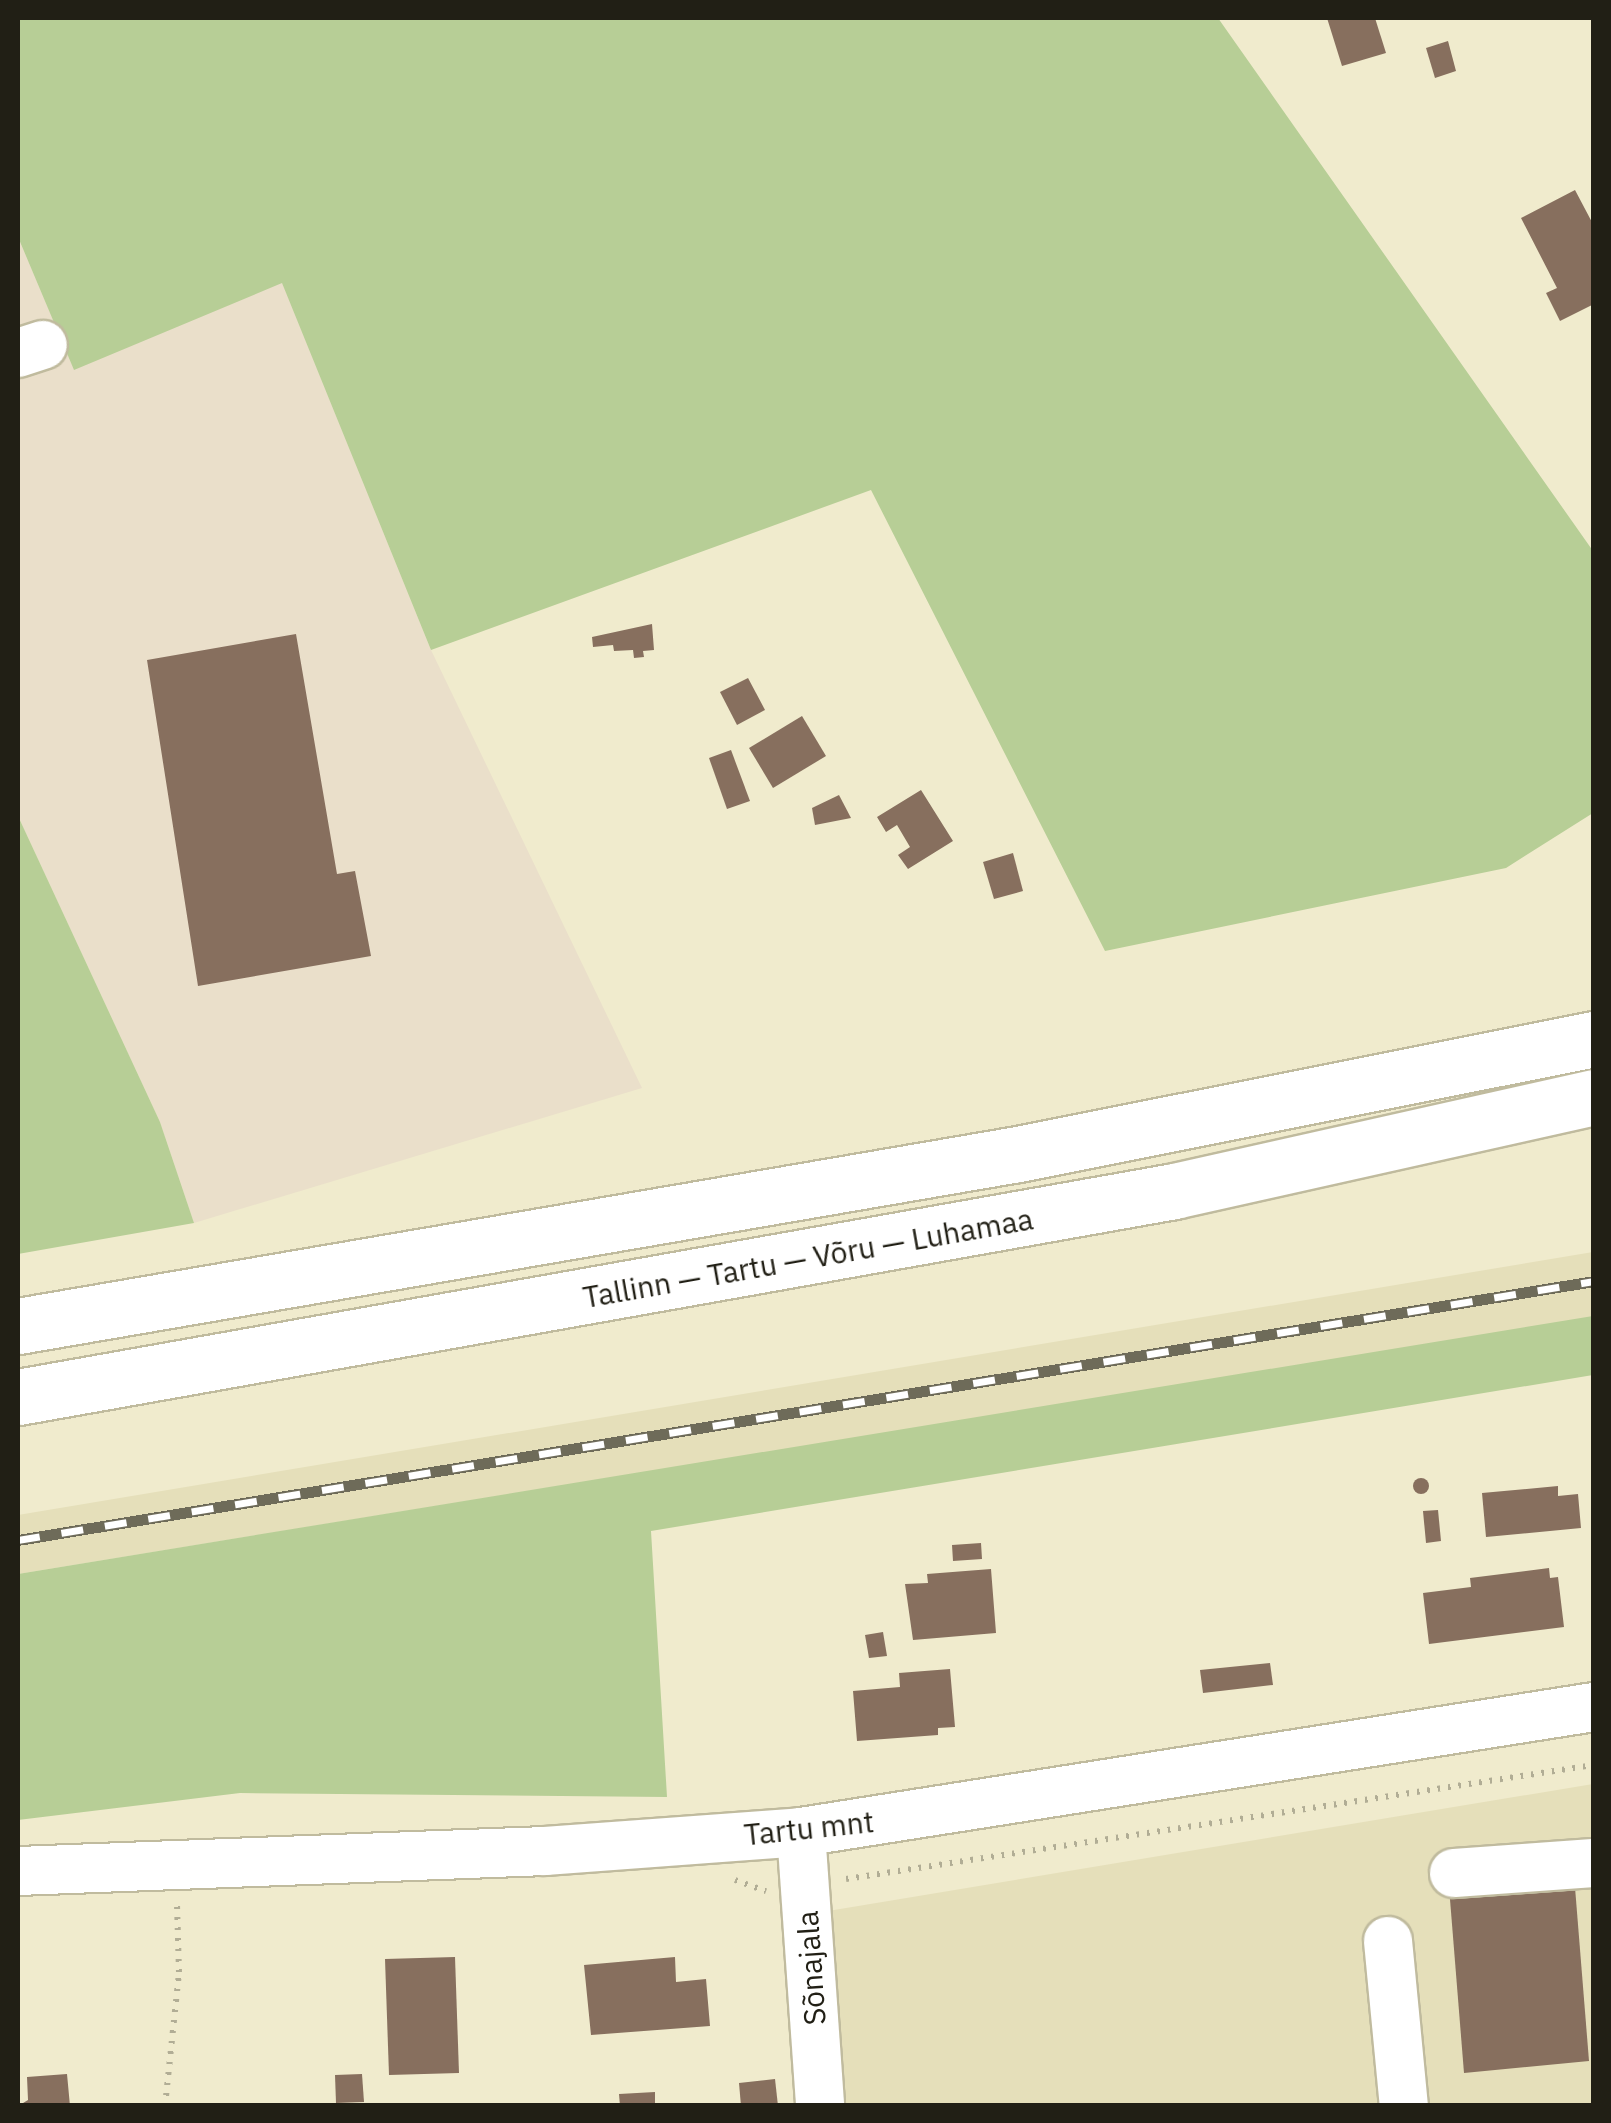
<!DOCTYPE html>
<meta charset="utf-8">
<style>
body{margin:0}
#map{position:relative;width:1611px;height:2123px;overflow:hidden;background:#f0ebcd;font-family:"IBM Plex Sans",sans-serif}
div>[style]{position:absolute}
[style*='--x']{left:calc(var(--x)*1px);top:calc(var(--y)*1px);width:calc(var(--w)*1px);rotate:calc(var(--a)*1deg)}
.built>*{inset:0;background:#e5dfba}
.industrial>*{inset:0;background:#eadfca}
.green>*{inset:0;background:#b7ce96}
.building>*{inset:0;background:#876f5e}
.round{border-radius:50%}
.path>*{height:6px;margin-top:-3px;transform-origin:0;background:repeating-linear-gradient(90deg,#b1ad95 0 2.5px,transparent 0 10.5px)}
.roads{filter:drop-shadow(2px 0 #c0bb9e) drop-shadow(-2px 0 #c0bb9e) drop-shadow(0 2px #c0bb9e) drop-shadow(0 -2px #c0bb9e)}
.minor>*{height:48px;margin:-24px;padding:0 24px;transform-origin:24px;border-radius:24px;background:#fff}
.highway>*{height:55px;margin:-27.5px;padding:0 27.5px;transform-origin:27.5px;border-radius:27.5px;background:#fff}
.rail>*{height:11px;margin-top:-5.5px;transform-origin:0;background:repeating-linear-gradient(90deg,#fff 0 22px,#6e6b59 0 44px);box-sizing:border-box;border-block:2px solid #6e6b59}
span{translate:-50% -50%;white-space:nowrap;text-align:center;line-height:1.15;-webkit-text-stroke:8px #fff;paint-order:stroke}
.street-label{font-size:30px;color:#211f15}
.frame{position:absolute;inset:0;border:20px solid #211f15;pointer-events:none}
</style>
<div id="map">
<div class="built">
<div style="clip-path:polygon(1593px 1252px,1593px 1318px,18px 1574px,18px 1515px)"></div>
<div style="clip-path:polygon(1593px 1784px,1593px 2105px,842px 2105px,828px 1911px)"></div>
</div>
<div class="industrial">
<div style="clip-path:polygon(18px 237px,74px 369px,282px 282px,431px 650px,642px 1088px,194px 1223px,160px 1122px,18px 816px)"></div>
</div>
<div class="green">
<div style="clip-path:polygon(18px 18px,1218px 18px,1593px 551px,1593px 813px,1506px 868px,1105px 951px,871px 490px,431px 650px,282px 283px,74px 370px,18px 237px)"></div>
<div style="clip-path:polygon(18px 816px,160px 1122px,194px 1223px,18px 1254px)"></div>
<div style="clip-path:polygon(1593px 1316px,1593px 1375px,651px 1531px,667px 1797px,240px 1793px,18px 1820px,18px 1574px)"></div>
</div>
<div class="building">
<div style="clip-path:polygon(1327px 18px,1375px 18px,1386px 53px,1342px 66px)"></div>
<div style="clip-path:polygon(1448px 41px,1456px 71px,1435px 78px,1426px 48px)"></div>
<div style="clip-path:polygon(1575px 190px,1594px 226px,1594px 304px,1560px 321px,1546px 293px,1557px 288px,1521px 218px)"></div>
<div style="clip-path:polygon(652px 624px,654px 650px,643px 651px,644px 657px,634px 658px,633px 650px,614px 651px,613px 645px,593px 647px,592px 637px)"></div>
<div style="clip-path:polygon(296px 634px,337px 874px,355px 871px,371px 956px,198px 986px,147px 660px)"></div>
<div style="clip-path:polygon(748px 678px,765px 710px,737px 725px,720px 692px)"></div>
<div style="clip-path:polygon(802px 716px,826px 756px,773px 788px,749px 748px)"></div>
<div style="clip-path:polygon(731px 750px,750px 801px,727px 809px,709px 758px)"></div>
<div style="clip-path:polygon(921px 790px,953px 841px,908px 869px,898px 855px,910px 847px,897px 825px,886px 832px,877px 817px)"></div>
<div style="clip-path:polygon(839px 795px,851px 818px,815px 825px,812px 808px)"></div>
<div style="clip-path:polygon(1013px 853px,1023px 891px,994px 899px,983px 862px)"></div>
<div class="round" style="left:1413px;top:1478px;width:16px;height:16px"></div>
<div style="clip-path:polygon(1558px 1486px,1558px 1496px,1578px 1494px,1581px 1528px,1486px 1537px,1482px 1493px)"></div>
<div style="clip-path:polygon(1438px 1510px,1441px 1541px,1426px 1543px,1423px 1511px)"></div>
<div style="clip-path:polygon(981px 1543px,982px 1559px,953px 1561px,952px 1545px)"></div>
<div style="clip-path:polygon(1549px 1568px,1550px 1578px,1558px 1577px,1564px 1627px,1429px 1644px,1423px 1593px,1471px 1587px,1470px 1578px)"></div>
<div style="clip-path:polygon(991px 1569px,996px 1633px,913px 1640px,905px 1584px,928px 1583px,927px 1574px)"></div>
<div style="clip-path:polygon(883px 1632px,887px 1656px,869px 1658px,865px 1635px)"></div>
<div style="clip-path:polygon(1270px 1663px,1273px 1685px,1203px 1693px,1200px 1670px)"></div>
<div style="clip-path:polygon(950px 1669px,955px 1727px,938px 1728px,938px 1735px,857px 1741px,853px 1691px,900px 1687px,899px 1673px)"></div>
<div style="clip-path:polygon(1574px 1875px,1589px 2061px,1464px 2073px,1449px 1887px)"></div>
<div style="clip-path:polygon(455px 1957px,459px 2073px,389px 2075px,385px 1959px)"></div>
<div style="clip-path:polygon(675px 1957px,676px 1982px,706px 1979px,710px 2026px,591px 2035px,584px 1965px)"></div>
<div style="clip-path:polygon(67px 2074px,70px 2106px,18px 2106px,28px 2100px,27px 2077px)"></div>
<div style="clip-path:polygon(362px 2074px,364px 2102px,336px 2103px,335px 2075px)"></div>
<div style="clip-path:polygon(775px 2079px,778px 2106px,741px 2106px,739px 2083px)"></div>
<div style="clip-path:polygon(655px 2092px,655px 2106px,620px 2106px,619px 2094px)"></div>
</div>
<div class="path">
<div style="--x:846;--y:1879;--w:757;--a:-8.67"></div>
<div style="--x:735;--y:1880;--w:33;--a:20"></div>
<div style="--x:165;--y:2106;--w:135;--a:-84"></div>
<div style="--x:179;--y:1972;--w:68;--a:-91.7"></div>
</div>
<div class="roads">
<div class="minor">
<div style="--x:18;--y:353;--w:26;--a:-18"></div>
<div style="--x:801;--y:1832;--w:275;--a:86"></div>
<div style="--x:18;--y:1871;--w:527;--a:-2.17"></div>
<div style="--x:545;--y:1851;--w:257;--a:-4.2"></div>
<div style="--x:801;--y:1832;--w:803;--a:-8.96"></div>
<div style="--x:1454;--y:1873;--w:140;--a:-4.1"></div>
<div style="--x:1388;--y:1941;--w:166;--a:84.5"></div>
</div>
<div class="highway">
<div style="--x:18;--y:1326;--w:1015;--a:-9.76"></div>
<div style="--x:1018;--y:1154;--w:587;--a:-11.29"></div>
<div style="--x:18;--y:1397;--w:1174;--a:-10.1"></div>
<div style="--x:1174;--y:1191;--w:430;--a:-12.6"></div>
</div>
</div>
<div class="rail">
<div style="--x:18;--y:1540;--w:1597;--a:-9.33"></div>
</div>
<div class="street-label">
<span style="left:808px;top:1258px;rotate:-10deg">Tallinn — Tartu — Võru — Luhamaa</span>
<span style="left:809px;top:1828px;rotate:-6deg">Tartu mnt</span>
<span style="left:811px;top:1968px;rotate:-94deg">Sõnajala</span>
</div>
<div class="frame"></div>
</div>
